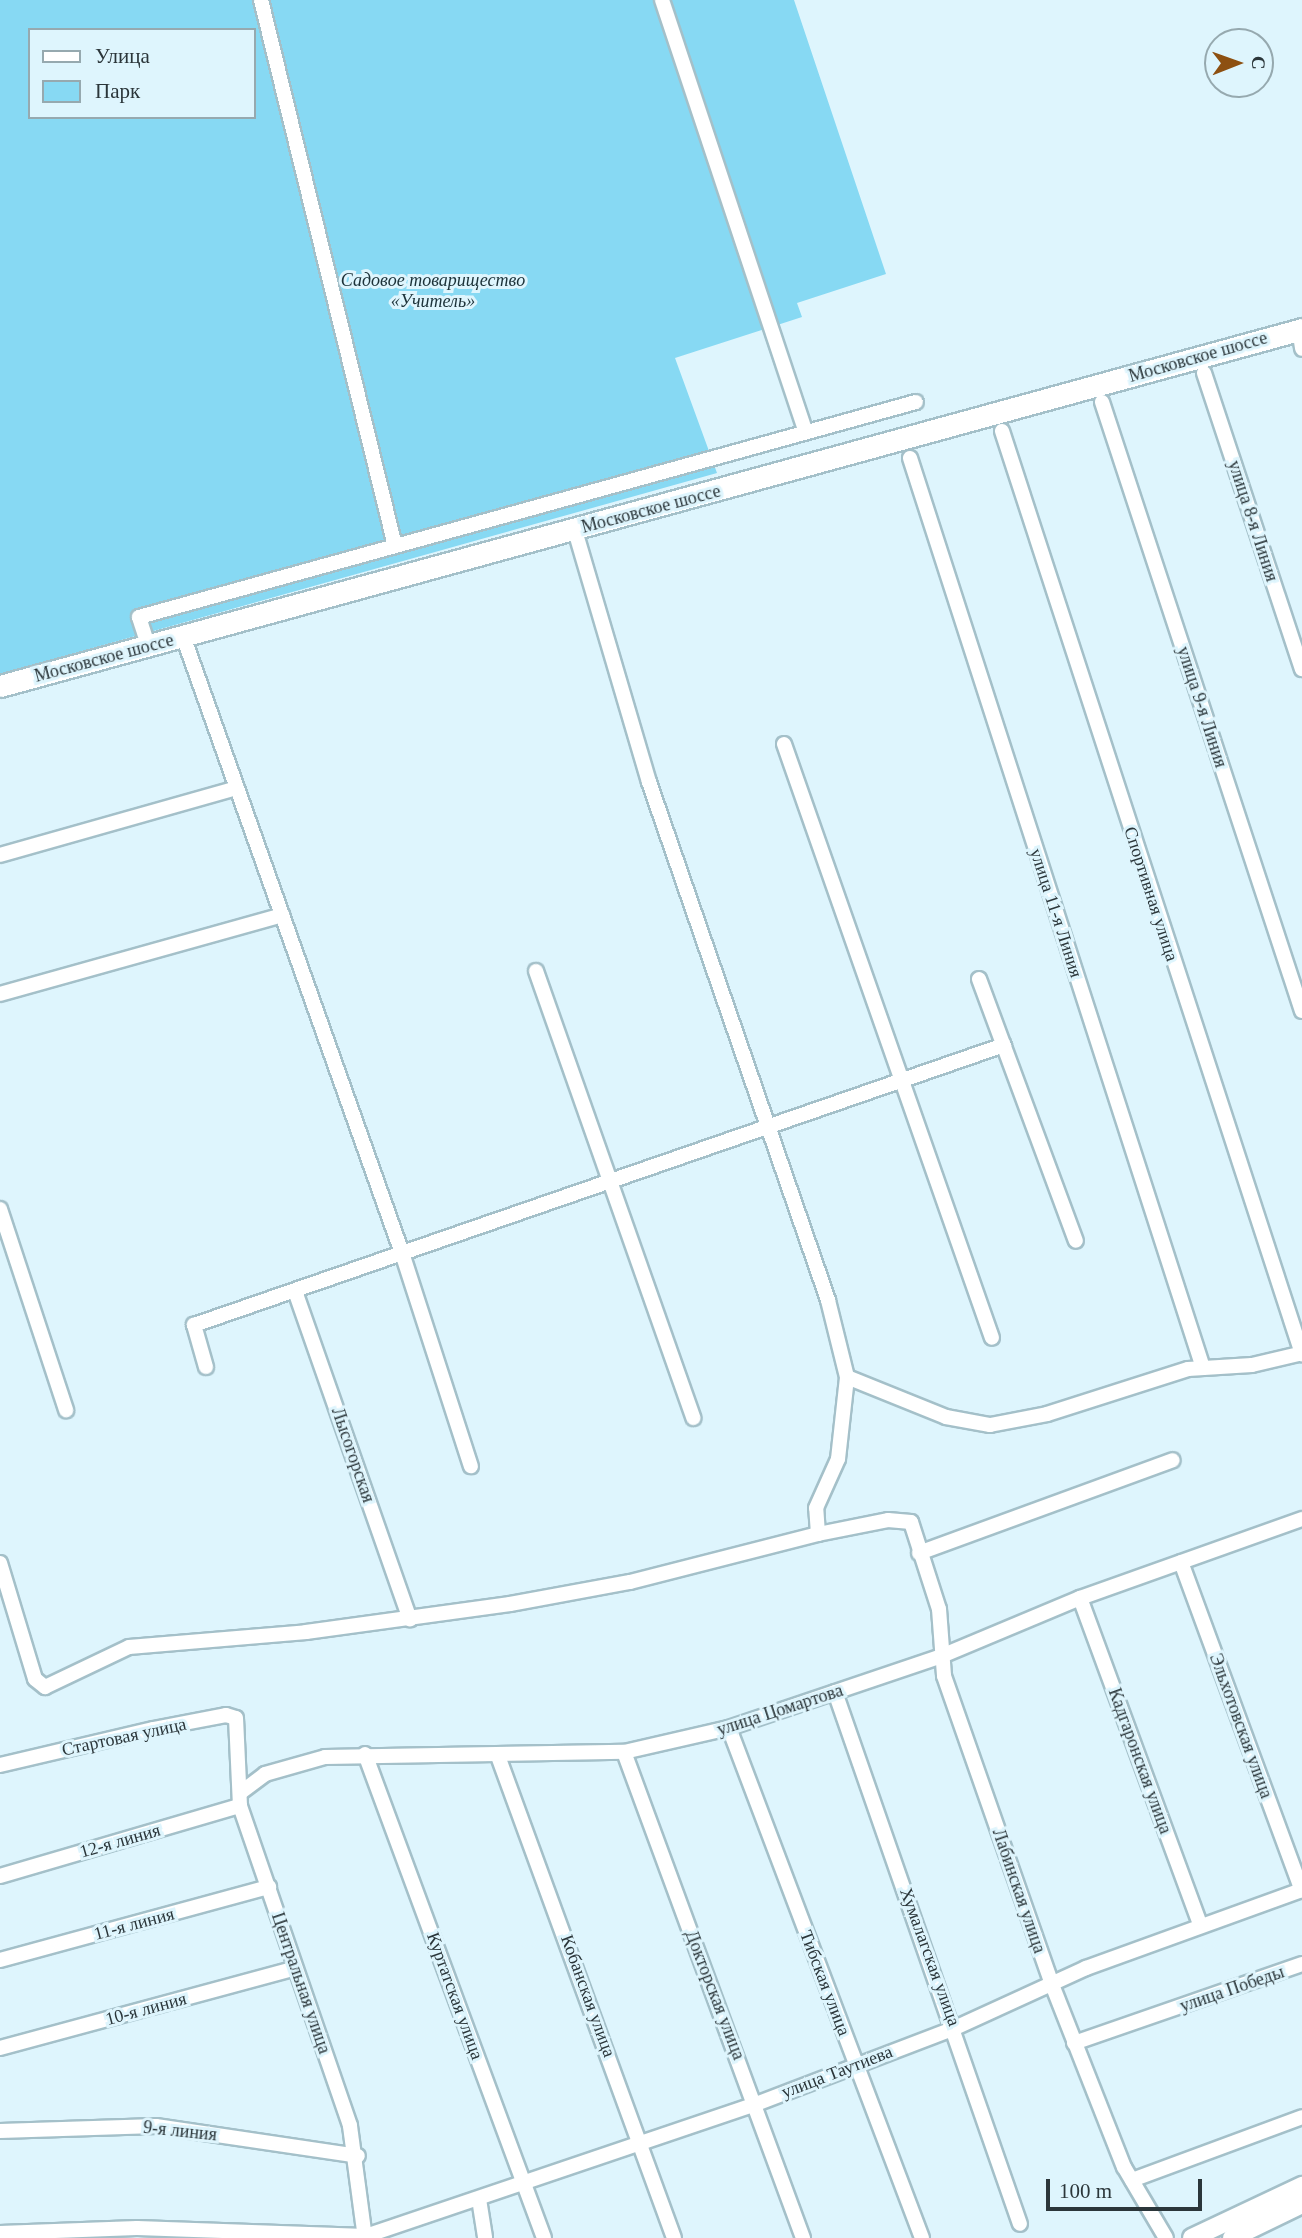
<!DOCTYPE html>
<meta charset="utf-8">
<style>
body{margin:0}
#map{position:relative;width:1302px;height:2238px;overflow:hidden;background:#def5fd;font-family:Georgia,serif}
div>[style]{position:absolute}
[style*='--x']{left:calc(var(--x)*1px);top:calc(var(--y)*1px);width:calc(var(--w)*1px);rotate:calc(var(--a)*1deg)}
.green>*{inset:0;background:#87d9f3}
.roads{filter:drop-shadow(2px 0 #a4c0c9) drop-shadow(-2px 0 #a4c0c9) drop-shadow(0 2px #a4c0c9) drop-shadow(0 -2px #a4c0c9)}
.minor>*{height:14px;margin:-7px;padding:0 7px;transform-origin:7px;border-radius:7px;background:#fff}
.major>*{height:18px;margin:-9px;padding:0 9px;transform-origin:9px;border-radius:9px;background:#fff}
.highway>*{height:21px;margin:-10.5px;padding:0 10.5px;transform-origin:10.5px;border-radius:10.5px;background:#fff}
span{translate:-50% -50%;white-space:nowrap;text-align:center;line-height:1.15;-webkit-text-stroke:6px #def5fd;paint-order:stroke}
.park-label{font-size:18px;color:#1c3239;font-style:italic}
.street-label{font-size:18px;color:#2b363a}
.legend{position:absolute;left:28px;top:28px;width:228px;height:91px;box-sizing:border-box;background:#def5fd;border:2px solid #96a9af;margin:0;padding:9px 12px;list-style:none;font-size:21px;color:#2b363a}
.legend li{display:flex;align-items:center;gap:14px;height:35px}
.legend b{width:35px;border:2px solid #96a9af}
.north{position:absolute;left:1204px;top:28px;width:70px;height:70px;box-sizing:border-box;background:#def5fd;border:2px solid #96a9af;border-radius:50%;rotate:89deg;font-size:19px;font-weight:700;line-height:28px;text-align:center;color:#2b363a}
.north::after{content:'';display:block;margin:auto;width:24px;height:32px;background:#8d5011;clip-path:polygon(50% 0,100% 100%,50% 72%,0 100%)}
.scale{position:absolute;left:1046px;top:2179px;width:156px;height:32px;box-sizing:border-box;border:4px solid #2b363a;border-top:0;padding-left:9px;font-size:21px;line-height:24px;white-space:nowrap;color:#2b363a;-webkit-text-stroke:5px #def5fd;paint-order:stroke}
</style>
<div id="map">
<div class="green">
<div style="clip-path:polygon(evenodd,0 0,794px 0,886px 274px,797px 303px,802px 317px,675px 358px,717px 473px,0 674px,0 0,30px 30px,254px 30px,254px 117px,30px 117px,30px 30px)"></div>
</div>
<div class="roads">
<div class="minor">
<div style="--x:261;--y:0;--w:562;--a:76.21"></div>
<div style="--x:662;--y:0;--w:455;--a:71.6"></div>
<div style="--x:1299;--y:329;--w:20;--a:81"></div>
<div style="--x:1204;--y:373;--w:312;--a:71.7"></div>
<div style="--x:1102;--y:402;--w:641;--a:71.82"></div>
<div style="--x:1002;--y:431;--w:971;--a:71.99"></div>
<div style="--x:910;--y:458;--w:956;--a:72.15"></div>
<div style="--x:183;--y:636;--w:658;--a:70.46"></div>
<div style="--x:403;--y:1256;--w:221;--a:72.1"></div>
<div style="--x:148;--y:645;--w:29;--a:-108"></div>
<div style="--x:139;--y:617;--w:806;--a:-15.47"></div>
<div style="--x:784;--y:744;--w:629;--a:70.7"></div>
<div style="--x:0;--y:855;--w:246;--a:-15.8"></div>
<div style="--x:536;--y:971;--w:474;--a:70.6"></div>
<div style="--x:979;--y:979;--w:279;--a:69.7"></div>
<div style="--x:0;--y:994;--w:293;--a:-15.6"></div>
<div style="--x:0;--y:1209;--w:212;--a:71.8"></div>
<div style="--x:295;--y:1291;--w:348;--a:70.7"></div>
<div style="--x:206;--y:1367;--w:44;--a:-105.9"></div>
<div style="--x:194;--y:1325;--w:857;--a:-19.07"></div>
<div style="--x:847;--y:1377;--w:107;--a:22"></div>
<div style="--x:946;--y:1417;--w:45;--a:10.3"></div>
<div style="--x:990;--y:1425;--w:58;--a:-10.9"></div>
<div style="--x:1047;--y:1414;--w:148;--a:-17.7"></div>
<div style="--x:1188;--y:1369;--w:64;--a:-3.6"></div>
<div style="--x:1252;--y:1365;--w:48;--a:-13.2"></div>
<div style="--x:818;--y:1534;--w:71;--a:-11.3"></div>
<div style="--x:888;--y:1520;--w:23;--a:5"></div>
<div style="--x:911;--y:1522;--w:91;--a:72.2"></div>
<div style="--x:939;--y:1609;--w:67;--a:85.7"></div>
<div style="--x:944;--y:1676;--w:324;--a:70.7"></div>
<div style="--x:1051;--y:1982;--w:199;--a:68.5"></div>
<div style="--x:1124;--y:2167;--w:82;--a:59.4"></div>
<div style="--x:919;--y:1553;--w:270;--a:-20.1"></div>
<div style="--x:1181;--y:1562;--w:350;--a:69.8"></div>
<div style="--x:0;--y:1563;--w:121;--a:73.2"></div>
<div style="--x:35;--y:1679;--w:13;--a:39"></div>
<div style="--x:45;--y:1687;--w:93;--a:-25.5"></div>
<div style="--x:129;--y:1647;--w:178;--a:-4.8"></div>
<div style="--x:306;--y:1632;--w:206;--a:-7.8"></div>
<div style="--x:510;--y:1604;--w:122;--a:-10.4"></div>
<div style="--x:630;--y:1582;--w:194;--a:-14.3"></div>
<div style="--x:818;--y:1534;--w:26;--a:-94"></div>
<div style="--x:816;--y:1508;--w:54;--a:-65.8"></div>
<div style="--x:838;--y:1459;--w:82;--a:-83.7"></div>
<div style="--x:847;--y:1377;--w:79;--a:-103.9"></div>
<div style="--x:828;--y:1300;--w:548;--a:-109.06"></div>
<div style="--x:649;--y:782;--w:263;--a:-106.4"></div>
<div style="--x:1080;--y:1598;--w:347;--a:69.8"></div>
<div style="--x:835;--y:1692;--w:563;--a:70.83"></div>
<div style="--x:729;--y:1728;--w:545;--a:69.27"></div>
<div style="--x:624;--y:1752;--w:518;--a:69.78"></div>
<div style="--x:365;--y:1754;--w:516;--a:69.7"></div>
<div style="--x:498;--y:1756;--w:513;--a:69.94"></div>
<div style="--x:0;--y:1765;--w:157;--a:-13.2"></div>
<div style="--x:153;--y:1729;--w:74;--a:-10.9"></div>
<div style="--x:226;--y:1715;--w:10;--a:17"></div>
<div style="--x:236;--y:1718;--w:88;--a:87.4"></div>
<div style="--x:240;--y:1806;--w:338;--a:71"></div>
<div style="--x:350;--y:2126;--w:113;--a:82.4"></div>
<div style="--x:240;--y:1793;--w:31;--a:-37"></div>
<div style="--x:265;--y:1774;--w:62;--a:-15.8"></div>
<div style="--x:325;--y:1757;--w:299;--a:-1"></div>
<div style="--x:624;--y:1752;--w:108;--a:-12.9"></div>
<div style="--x:729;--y:1728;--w:222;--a:-18.7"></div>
<div style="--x:939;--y:1657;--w:153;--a:-22.7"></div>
<div style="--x:1080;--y:1598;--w:236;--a:-19.6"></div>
<div style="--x:0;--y:1876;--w:250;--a:-16.3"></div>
<div style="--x:0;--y:1960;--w:279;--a:-15.2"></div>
<div style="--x:1074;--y:2043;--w:241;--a:-19.1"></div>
<div style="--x:0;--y:2048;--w:303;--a:-15.1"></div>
<div style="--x:0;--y:2131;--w:156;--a:-1.8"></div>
<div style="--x:156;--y:2126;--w:204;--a:8.4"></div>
<div style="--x:1132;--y:2180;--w:181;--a:-20.3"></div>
<div style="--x:479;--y:2199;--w:39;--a:81"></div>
<div style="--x:0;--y:2233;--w:137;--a:-2.1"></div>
<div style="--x:137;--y:2228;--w:229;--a:2"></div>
<div style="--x:366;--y:2236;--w:412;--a:-18.7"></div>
<div style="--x:756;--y:2104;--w:213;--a:-20.9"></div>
<div style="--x:955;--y:2028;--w:144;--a:-24.6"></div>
<div style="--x:1086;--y:1968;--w:230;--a:-19.9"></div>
</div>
<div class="major">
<div style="--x:1192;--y:2238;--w:122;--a:-25.3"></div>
<div style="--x:1232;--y:2238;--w:78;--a:-25.9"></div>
</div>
<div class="highway">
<div style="--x:0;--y:686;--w:1350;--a:-15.33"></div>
</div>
</div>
<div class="park-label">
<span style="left:433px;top:291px">Садовое товарищество<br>«Учитель»</span>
</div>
<div class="street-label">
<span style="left:1198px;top:357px;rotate:-16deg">Московское шоссе</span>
<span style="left:651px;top:509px;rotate:-15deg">Московское шоссе</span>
<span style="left:1253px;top:521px;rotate:72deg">улица 8-я Линия</span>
<span style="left:104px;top:658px;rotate:-15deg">Московское шоссе</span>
<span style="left:1202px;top:707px;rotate:72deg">улица 9-я Линия</span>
<span style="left:1151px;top:894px;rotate:72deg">Спортивная улица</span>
<span style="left:1056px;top:913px;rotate:72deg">улица 11-я Линия</span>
<span style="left:353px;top:1455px;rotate:71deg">Лысогорская</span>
<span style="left:780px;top:1710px;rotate:-18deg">улица Цомартова</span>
<span style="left:1241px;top:1726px;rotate:70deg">Эльхотовская улица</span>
<span style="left:124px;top:1737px;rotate:-12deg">Стартовая улица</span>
<span style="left:1140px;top:1761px;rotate:70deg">Кадгаронская улица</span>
<span style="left:120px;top:1841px;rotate:-16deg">12-я линия</span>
<span style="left:1019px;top:1891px;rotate:71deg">Лабинская улица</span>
<span style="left:134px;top:1924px;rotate:-15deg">11-я линия</span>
<span style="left:930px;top:1957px;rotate:70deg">Хумалагская улица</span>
<span style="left:301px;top:1983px;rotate:71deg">Центральная улица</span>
<span style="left:825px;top:1983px;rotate:69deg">Тибская улица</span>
<span style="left:1232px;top:1989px;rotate:-19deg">улица Победы</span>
<span style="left:715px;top:1995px;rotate:69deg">Докторская улица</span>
<span style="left:455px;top:1996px;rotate:70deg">Куртатская улица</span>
<span style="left:588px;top:1996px;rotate:70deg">Кобанская улица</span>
<span style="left:146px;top:2009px;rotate:-15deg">10-я линия</span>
<span style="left:837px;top:2072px;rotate:-21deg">улица Таутиева</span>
<span style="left:180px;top:2131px;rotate:6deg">9-я линия</span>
</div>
<ul class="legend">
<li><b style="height:9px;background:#fff"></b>Улица</li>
<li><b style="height:19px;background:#87d9f3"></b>Парк</li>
</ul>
<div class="north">С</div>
<div class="scale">100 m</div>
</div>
